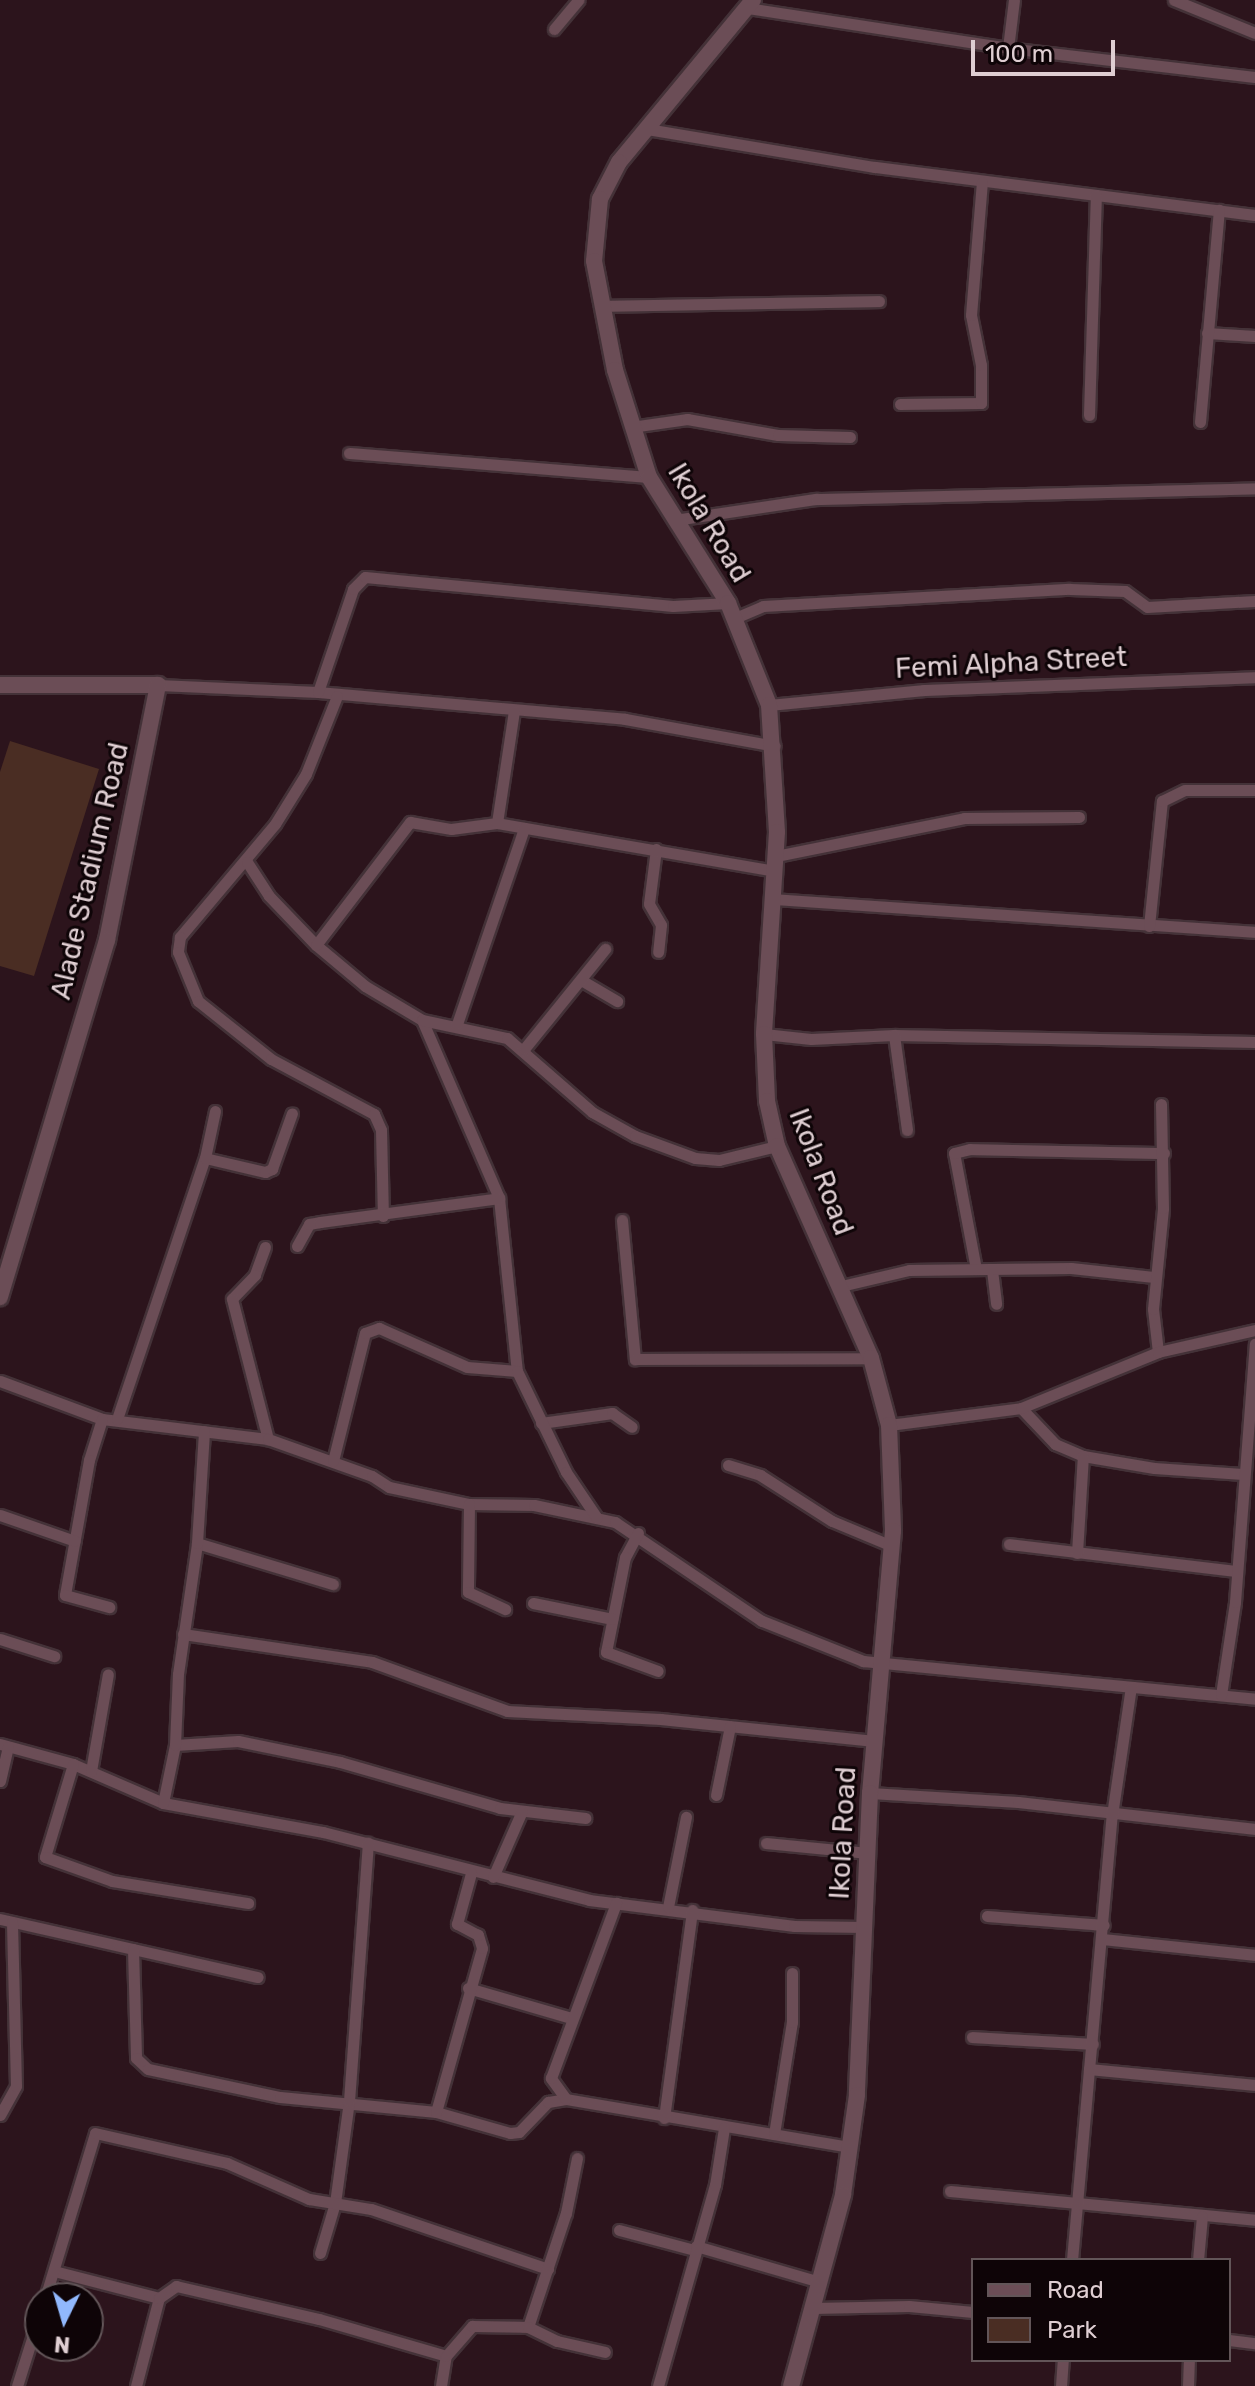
<!DOCTYPE html>
<style>
body{margin:0}
#map{position:relative;width:1255px;height:2386px;overflow:hidden;background:#2c141c;font-family:Rubik,sans-serif}
div>[style]{position:absolute}
[style*='--x']{left:calc(var(--x)*1px);top:calc(var(--y)*1px);width:calc(var(--w)*1px);rotate:calc(var(--a)*1deg)}
.green>*{inset:0;background:#4a2d23}
.roads{filter:drop-shadow(2px 0 #443238) drop-shadow(-2px 0 #443238) drop-shadow(0 2px #443238) drop-shadow(0 -2px #443238)}
.street>*{height:11px;margin:-5.5px;padding:0 5.5px;transform-origin:5.5px;border-radius:5.5px;background:#6b4d56}
.secondary>*{height:16px;margin:-8px;padding:0 8px;transform-origin:8px;border-radius:8px;background:#6b4d56}
span{translate:-50% -50%;white-space:nowrap;text-align:center;line-height:1.15;-webkit-text-stroke:6px #0e0407;paint-order:stroke}
.street-label{font-size:28px;color:#dfced2}
.legend{position:absolute;left:971px;top:2258px;width:260px;height:104px;box-sizing:border-box;background:#0e0407;border:2px solid #625558;margin:0;padding:10px 14px;list-style:none;font-size:24px;color:#dfced2}
.legend li{display:flex;align-items:center;gap:16px;height:40px}
.legend b{width:40px;border:2px solid #625558}
.north{position:absolute;left:24px;top:2282px;width:80px;height:80px;box-sizing:border-box;background:#0e0407;border:2px solid #625558;border-radius:50%;rotate:185deg;font-size:22px;font-weight:700;line-height:32px;text-align:center;color:#dfced2}
.north::after{content:'';display:block;margin:auto;width:28px;height:36px;background:#91b8fd;clip-path:polygon(50% 0,100% 100%,50% 72%,0 100%)}
.scale{position:absolute;left:971px;top:40px;width:144px;height:36px;box-sizing:border-box;border:4px solid #dfced2;border-top:0;padding-left:10px;font-size:24px;line-height:28px;white-space:nowrap;color:#dfced2;-webkit-text-stroke:6px #0e0407;paint-order:stroke}
</style>
<div id="map">
<div class="green">
<div style="clip-path:polygon(10px 741px,99px 769px,34px 976px,0 966px,0 772px)"></div>
</div>
<div class="roads">
<div class="street">
<div style="--x:1174;--y:0;--w:87;--a:22.2"></div>
<div style="--x:747;--y:8;--w:264;--a:8.7"></div>
<div style="--x:1008;--y:48;--w:249;--a:6.7"></div>
<div style="--x:554;--y:29;--w:38;--a:-50"></div>
<div style="--x:1008;--y:48;--w:48;--a:-82.9"></div>
<div style="--x:647;--y:129;--w:231;--a:9.5"></div>
<div style="--x:875;--y:167;--w:383;--a:7.2"></div>
<div style="--x:601;--y:306;--w:278;--a:-1"></div>
<div style="--x:1207;--y:333;--w:48;--a:3.6"></div>
<div style="--x:900;--y:404;--w:81;--a:-0.7"></div>
<div style="--x:981;--y:403;--w:38;--a:-90"></div>
<div style="--x:981;--y:365;--w:51;--a:-101.3"></div>
<div style="--x:971;--y:315;--w:133;--a:-85.3"></div>
<div style="--x:1089;--y:415;--w:220;--a:-88.2"></div>
<div style="--x:1200;--y:422;--w:213;--a:-84.9"></div>
<div style="--x:631;--y:427;--w:57;--a:-8.1"></div>
<div style="--x:687;--y:419;--w:92;--a:10"></div>
<div style="--x:778;--y:435;--w:72;--a:1.6"></div>
<div style="--x:349;--y:453;--w:301;--a:4.6"></div>
<div style="--x:675;--y:520;--w:143;--a:-8.5"></div>
<div style="--x:816;--y:499;--w:439;--a:-1.4"></div>
<div style="--x:735;--y:618;--w:30;--a:-23"></div>
<div style="--x:763;--y:606;--w:307;--a:-3.2"></div>
<div style="--x:1070;--y:589;--w:55;--a:2.1"></div>
<div style="--x:1125;--y:591;--w:27;--a:36"></div>
<div style="--x:1147;--y:607;--w:108;--a:-3.2"></div>
<div style="--x:158;--y:685;--w:160;--a:2.5"></div>
<div style="--x:318;--y:692;--w:308;--a:5"></div>
<div style="--x:625;--y:719;--w:152;--a:10.2"></div>
<div style="--x:318;--y:692;--w:109;--a:-71.2"></div>
<div style="--x:353;--y:589;--w:17;--a:-45"></div>
<div style="--x:365;--y:577;--w:309;--a:5.4"></div>
<div style="--x:673;--y:606;--w:55;--a:-3.1"></div>
<div style="--x:337;--y:696;--w:84;--a:111.7"></div>
<div style="--x:306;--y:774;--w:59;--a:121.8"></div>
<div style="--x:275;--y:824;--w:148;--a:130.1"></div>
<div style="--x:180;--y:937;--w:15;--a:98"></div>
<div style="--x:178;--y:952;--w:53;--a:67.8"></div>
<div style="--x:198;--y:1001;--w:93;--a:38.5"></div>
<div style="--x:271;--y:1059;--w:117;--a:28.1"></div>
<div style="--x:374;--y:1114;--w:17;--a:66"></div>
<div style="--x:381;--y:1130;--w:86;--a:88.7"></div>
<div style="--x:769;--y:705;--w:156;--a:-5.5"></div>
<div style="--x:924;--y:690;--w:331;--a:-2.2"></div>
<div style="--x:497;--y:823;--w:113;--a:-81.4"></div>
<div style="--x:656;--y:849;--w:55;--a:97.3"></div>
<div style="--x:649;--y:904;--w:24;--a:60"></div>
<div style="--x:661;--y:925;--w:27;--a:96"></div>
<div style="--x:776;--y:856;--w:192;--a:-11.4"></div>
<div style="--x:964;--y:818;--w:115;--a:-0.5"></div>
<div style="--x:247;--y:862;--w:40;--a:57.1"></div>
<div style="--x:269;--y:896;--w:68;--a:46.2"></div>
<div style="--x:316;--y:945;--w:64;--a:39.9"></div>
<div style="--x:365;--y:986;--w:66;--a:30.8"></div>
<div style="--x:422;--y:1020;--w:194;--a:66.6"></div>
<div style="--x:499;--y:1198;--w:174;--a:84.1"></div>
<div style="--x:773;--y:899;--w:483;--a:3.9"></div>
<div style="--x:1149;--y:926;--w:126;--a:-84.1"></div>
<div style="--x:1162;--y:801;--w:25;--a:-26"></div>
<div style="--x:1185;--y:790;--w:70;--a:0"></div>
<div style="--x:316;--y:945;--w:155;--a:-52.6"></div>
<div style="--x:410;--y:822;--w:42;--a:9.7"></div>
<div style="--x:451;--y:829;--w:46;--a:-7.4"></div>
<div style="--x:497;--y:823;--w:282;--a:9.8"></div>
<div style="--x:581;--y:980;--w:42;--a:30.3"></div>
<div style="--x:422;--y:1020;--w:87;--a:12"></div>
<div style="--x:507;--y:1038;--w:113;--a:41"></div>
<div style="--x:592;--y:1112;--w:49;--a:29.2"></div>
<div style="--x:635;--y:1136;--w:64;--a:20.1"></div>
<div style="--x:695;--y:1158;--w:24;--a:5"></div>
<div style="--x:719;--y:1160;--w:60;--a:-13.6"></div>
<div style="--x:457;--y:1024;--w:207;--a:-71.1"></div>
<div style="--x:764;--y:1034;--w:47;--a:6.1"></div>
<div style="--x:811;--y:1039;--w:83;--a:-2.8"></div>
<div style="--x:894;--y:1035;--w:361;--a:1.1"></div>
<div style="--x:894;--y:1035;--w:96;--a:82.2"></div>
<div style="--x:524;--y:1049;--w:129;--a:-51"></div>
<div style="--x:205;--y:1158;--w:62;--a:13.1"></div>
<div style="--x:265;--y:1172;--w:8;--a:-23"></div>
<div style="--x:272;--y:1169;--w:59;--a:-70.3"></div>
<div style="--x:622;--y:1220;--w:140;--a:84.7"></div>
<div style="--x:635;--y:1359;--w:236;--a:-0.2"></div>
<div style="--x:297;--y:1246;--w:25;--a:-61"></div>
<div style="--x:309;--y:1224;--w:11;--a:-10"></div>
<div style="--x:320;--y:1222;--w:181;--a:-7.6"></div>
<div style="--x:265;--y:1247;--w:30;--a:110"></div>
<div style="--x:255;--y:1275;--w:33;--a:134"></div>
<div style="--x:232;--y:1299;--w:145;--a:75.6"></div>
<div style="--x:976;--y:1269;--w:118;--a:-100.7"></div>
<div style="--x:954;--y:1153;--w:16;--a:-14"></div>
<div style="--x:970;--y:1149;--w:194;--a:1.2"></div>
<div style="--x:992;--y:1270;--w:34;--a:83"></div>
<div style="--x:841;--y:1286;--w:70;--a:-13.2"></div>
<div style="--x:909;--y:1270;--w:162;--a:-0.7"></div>
<div style="--x:1071;--y:1268;--w:83;--a:6.2"></div>
<div style="--x:1158;--y:1352;--w:43;--a:-96.6"></div>
<div style="--x:1153;--y:1309;--w:101;--a:-84.3"></div>
<div style="--x:1163;--y:1208;--w:104;--a:-91.1"></div>
<div style="--x:0;--y:1381;--w:109;--a:20.4"></div>
<div style="--x:102;--y:1419;--w:167;--a:6.9"></div>
<div style="--x:268;--y:1439;--w:110;--a:19.6"></div>
<div style="--x:372;--y:1476;--w:20;--a:33"></div>
<div style="--x:389;--y:1487;--w:82;--a:12"></div>
<div style="--x:469;--y:1504;--w:65;--a:0.9"></div>
<div style="--x:534;--y:1505;--w:83;--a:11.9"></div>
<div style="--x:615;--y:1522;--w:177;--a:34"></div>
<div style="--x:762;--y:1621;--w:109;--a:21.6"></div>
<div style="--x:863;--y:1661;--w:394;--a:5.5"></div>
<div style="--x:1021;--y:1408;--w:50;--a:46.6"></div>
<div style="--x:1055;--y:1444;--w:30;--a:23"></div>
<div style="--x:1083;--y:1456;--w:72;--a:9.6"></div>
<div style="--x:1154;--y:1468;--w:89;--a:3.9"></div>
<div style="--x:102;--y:1419;--w:43;--a:107.6"></div>
<div style="--x:89;--y:1460;--w:137;--a:100.1"></div>
<div style="--x:65;--y:1595;--w:46;--a:15.3"></div>
<div style="--x:117;--y:1419;--w:275;--a:-71.4"></div>
<div style="--x:205;--y:1158;--w:48;--a:-78"></div>
<div style="--x:541;--y:1423;--w:72;--a:-8"></div>
<div style="--x:612;--y:1413;--w:24;--a:35"></div>
<div style="--x:889;--y:1425;--w:133;--a:-7.3"></div>
<div style="--x:1021;--y:1408;--w:148;--a:-22.2"></div>
<div style="--x:1158;--y:1352;--w:99;--a:-12.8"></div>
<div style="--x:333;--y:1461;--w:132;--a:-76"></div>
<div style="--x:365;--y:1333;--w:15;--a:-20"></div>
<div style="--x:379;--y:1328;--w:96;--a:23.9"></div>
<div style="--x:467;--y:1367;--w:50;--a:4.6"></div>
<div style="--x:517;--y:1371;--w:112;--a:64.1"></div>
<div style="--x:566;--y:1472;--w:55;--a:56"></div>
<div style="--x:728;--y:1465;--w:34;--a:17"></div>
<div style="--x:760;--y:1475;--w:85;--a:32.6"></div>
<div style="--x:832;--y:1521;--w:65;--a:22.6"></div>
<div style="--x:469;--y:1504;--w:88;--a:90.7"></div>
<div style="--x:468;--y:1592;--w:41;--a:24.7"></div>
<div style="--x:0;--y:1515;--w:79;--a:19.1"></div>
<div style="--x:638;--y:1533;--w:27;--a:118"></div>
<div style="--x:625;--y:1557;--w:97;--a:101.3"></div>
<div style="--x:606;--y:1652;--w:55;--a:20.1"></div>
<div style="--x:197;--y:1543;--w:142;--a:16.8"></div>
<div style="--x:1009;--y:1544;--w:229;--a:6.8"></div>
<div style="--x:1077;--y:1553;--w:97;--a:-86.5"></div>
<div style="--x:533;--y:1603;--w:81;--a:11.4"></div>
<div style="--x:183;--y:1634;--w:191;--a:8.4"></div>
<div style="--x:372;--y:1662;--w:144;--a:19.9"></div>
<div style="--x:507;--y:1711;--w:154;--a:3"></div>
<div style="--x:661;--y:1719;--w:214;--a:5.9"></div>
<div style="--x:0;--y:1639;--w:57;--a:17.5"></div>
<div style="--x:1221;--y:1695;--w:94;--a:-81.4"></div>
<div style="--x:1235;--y:1602;--w:259;--a:-85.6"></div>
<div style="--x:0;--y:1744;--w:76;--a:15.3"></div>
<div style="--x:73;--y:1764;--w:98;--a:23.4"></div>
<div style="--x:163;--y:1803;--w:163;--a:10.3"></div>
<div style="--x:323;--y:1832;--w:275;--a:14.3"></div>
<div style="--x:589;--y:1900;--w:207;--a:7.2"></div>
<div style="--x:794;--y:1926;--w:71;--a:0.8"></div>
<div style="--x:175;--y:1745;--w:63;--a:-3.6"></div>
<div style="--x:238;--y:1741;--w:104;--a:11.6"></div>
<div style="--x:340;--y:1762;--w:166;--a:16"></div>
<div style="--x:500;--y:1808;--w:86;--a:6.7"></div>
<div style="--x:73;--y:1764;--w:97;--a:106.8"></div>
<div style="--x:45;--y:1857;--w:71;--a:19.7"></div>
<div style="--x:112;--y:1881;--w:138;--a:9.2"></div>
<div style="--x:91;--y:1771;--w:98;--a:-80.1"></div>
<div style="--x:0;--y:1781;--w:35;--a:-77"></div>
<div style="--x:870;--y:1793;--w:148;--a:3.5"></div>
<div style="--x:1018;--y:1802;--w:239;--a:6.5"></div>
<div style="--x:716;--y:1795;--w:70;--a:-78.5"></div>
<div style="--x:163;--y:1803;--w:59;--a:-78.3"></div>
<div style="--x:175;--y:1745;--w:71;--a:-87.6"></div>
<div style="--x:178;--y:1674;--w:132;--a:-81.7"></div>
<div style="--x:197;--y:1543;--w:112;--a:-86.4"></div>
<div style="--x:766;--y:1843;--w:102;--a:5.6"></div>
<div style="--x:493;--y:1877;--w:72;--a:-66.3"></div>
<div style="--x:668;--y:1907;--w:92;--a:-78.7"></div>
<div style="--x:987;--y:1916;--w:117;--a:4.4"></div>
<div style="--x:0;--y:1919;--w:264;--a:12.7"></div>
<div style="--x:1103;--y:1939;--w:153;--a:6"></div>
<div style="--x:133;--y:1949;--w:109;--a:88.4"></div>
<div style="--x:136;--y:2058;--w:16;--a:43"></div>
<div style="--x:148;--y:2069;--w:135;--a:12"></div>
<div style="--x:280;--y:2097;--w:157;--a:5.5"></div>
<div style="--x:436;--y:2112;--w:77;--a:15.8"></div>
<div style="--x:510;--y:2133;--w:9;--a:-6"></div>
<div style="--x:519;--y:2132;--w:42;--a:-46"></div>
<div style="--x:548;--y:2102;--w:18;--a:-9"></div>
<div style="--x:566;--y:2099;--w:289;--a:9.6"></div>
<div style="--x:468;--y:1988;--w:107;--a:16.2"></div>
<div style="--x:972;--y:2037;--w:121;--a:3.3"></div>
<div style="--x:1089;--y:2069;--w:167;--a:5.5"></div>
<div style="--x:566;--y:2099;--w:26;--a:-126"></div>
<div style="--x:551;--y:2078;--w:187;--a:-69.6"></div>
<div style="--x:436;--y:2112;--w:170;--a:-74.3"></div>
<div style="--x:482;--y:1948;--w:14;--a:-107"></div>
<div style="--x:478;--y:1935;--w:24;--a:-152"></div>
<div style="--x:457;--y:1924;--w:53;--a:-74.6"></div>
<div style="--x:0;--y:2115;--w:33;--a:-61"></div>
<div style="--x:16;--y:2086;--w:164;--a:-91.4"></div>
<div style="--x:664;--y:2118;--w:210;--a:-82.3"></div>
<div style="--x:774;--y:2134;--w:113;--a:-80.9"></div>
<div style="--x:792;--y:2022;--w:49;--a:-90"></div>
<div style="--x:950;--y:2191;--w:306;--a:5.4"></div>
<div style="--x:619;--y:2230;--w:78;--a:14.9"></div>
<div style="--x:696;--y:2246;--w:129;--a:16.2"></div>
<div style="--x:320;--y:2253;--w:52;--a:-73.3"></div>
<div style="--x:335;--y:2203;--w:103;--a:-82.2"></div>
<div style="--x:349;--y:2101;--w:259;--a:-85.8"></div>
<div style="--x:1072;--y:2260;--w:447;--a:-84.9"></div>
<div style="--x:1112;--y:1815;--w:129;--a:-81.6"></div>
<div style="--x:1198;--y:2260;--w:44;--a:-84.8"></div>
<div style="--x:54;--y:2271;--w:108;--a:14.4"></div>
<div style="--x:45;--y:2298;--w:172;--a:-73.1"></div>
<div style="--x:95;--y:2133;--w:135;--a:12.8"></div>
<div style="--x:227;--y:2163;--w:90;--a:23.7"></div>
<div style="--x:309;--y:2199;--w:63;--a:9.2"></div>
<div style="--x:371;--y:2209;--w:187;--a:18.7"></div>
<div style="--x:813;--y:2308;--w:96;--a:-1.2"></div>
<div style="--x:909;--y:2306;--w:64;--a:5.4"></div>
<div style="--x:528;--y:2327;--w:120;--a:-71.6"></div>
<div style="--x:566;--y:2213;--w:56;--a:-78.7"></div>
<div style="--x:1229;--y:2340;--w:26;--a:7"></div>
<div style="--x:17;--y:2386;--w:77;--a:-72.5"></div>
<div style="--x:136;--y:2386;--w:91;--a:-75.4"></div>
<div style="--x:159;--y:2298;--w:21;--a:-35"></div>
<div style="--x:176;--y:2286;--w:147;--a:13"></div>
<div style="--x:319;--y:2319;--w:132;--a:16.2"></div>
<div style="--x:441;--y:2386;--w:30;--a:-81"></div>
<div style="--x:446;--y:2356;--w:40;--a:-49"></div>
<div style="--x:472;--y:2326;--w:56;--a:1"></div>
<div style="--x:528;--y:2327;--w:32;--a:26"></div>
<div style="--x:557;--y:2341;--w:49;--a:12.9"></div>
<div style="--x:658;--y:2386;--w:209;--a:-74.2"></div>
<div style="--x:715;--y:2185;--w:58;--a:-81"></div>
<div style="--x:1061;--y:2386;--w:26;--a:-86"></div>
<div style="--x:1188;--y:2386;--w:26;--a:-88"></div>
</div>
<div class="secondary">
<div style="--x:753;--y:0;--w:210;--a:129.6"></div>
<div style="--x:619;--y:162;--w:42;--a:117.2"></div>
<div style="--x:600;--y:199;--w:62;--a:95.5"></div>
<div style="--x:594;--y:261;--w:111;--a:79.1"></div>
<div style="--x:615;--y:370;--w:112;--a:72.4"></div>
<div style="--x:649;--y:477;--w:149;--a:57.9"></div>
<div style="--x:728;--y:603;--w:110;--a:68.1"></div>
<div style="--x:769;--y:705;--w:127;--a:86.4"></div>
<div style="--x:777;--y:832;--w:202;--a:93.7"></div>
<div style="--x:764;--y:1034;--w:67;--a:87.4"></div>
<div style="--x:767;--y:1101;--w:46;--a:77.5"></div>
<div style="--x:777;--y:1146;--w:232;--a:66.1"></div>
<div style="--x:871;--y:1358;--w:69;--a:75"></div>
<div style="--x:889;--y:1425;--w:106;--a:87.8"></div>
<div style="--x:893;--y:1531;--w:263;--a:95"></div>
<div style="--x:870;--y:1793;--w:302;--a:92.5"></div>
<div style="--x:857;--y:2095;--w:101;--a:98"></div>
<div style="--x:843;--y:2195;--w:198;--a:105.2"></div>
<div style="--x:0;--y:685;--w:158;--a:0"></div>
<div style="--x:158;--y:685;--w:260;--a:101.3"></div>
<div style="--x:107;--y:940;--w:373;--a:106.7"></div>
</div>
</div>
<div class="street-label">
<span style="left:709px;top:523px;rotate:59deg">Ikola Road</span>
<span style="left:1011px;top:663px;rotate:-3deg">Femi Alpha Street</span>
<span style="left:90px;top:871px;rotate:-77deg">Alade Stadium Road</span>
<span style="left:821px;top:1172px;rotate:69deg">Ikola Road</span>
<span style="left:843px;top:1833px;rotate:-87deg">Ikola Road</span>
</div>
<ul class="legend">
<li><b style="height:10px;background:#6b4d56"></b>Road</li>
<li><b style="height:22px;background:#4a2d23"></b>Park</li>
</ul>
<div class="north">N</div>
<div class="scale">100 m</div>
</div>
